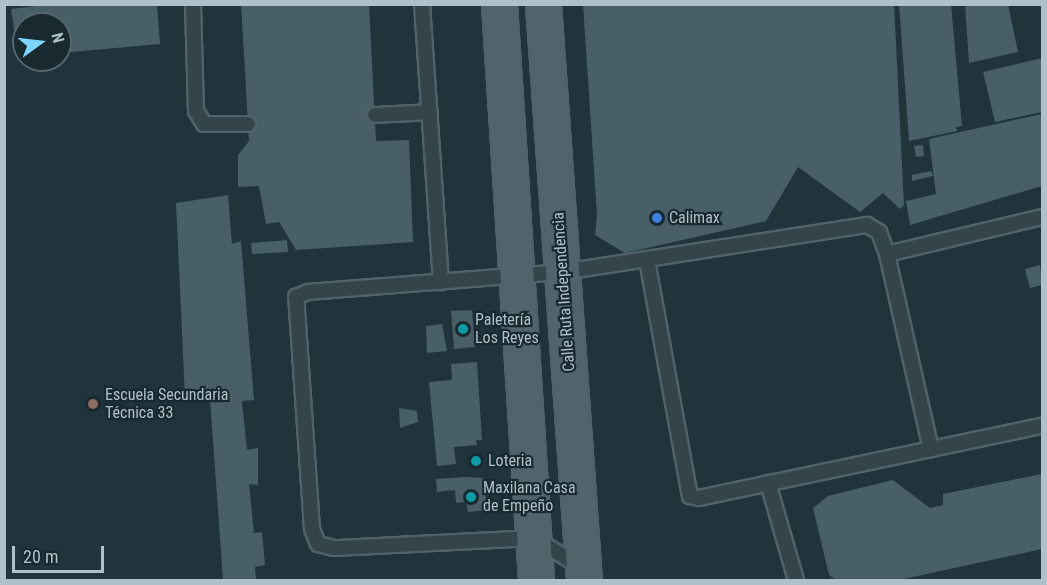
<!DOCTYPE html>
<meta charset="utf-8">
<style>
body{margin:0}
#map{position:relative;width:1047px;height:585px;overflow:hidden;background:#1f343b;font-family:"Roboto Condensed",sans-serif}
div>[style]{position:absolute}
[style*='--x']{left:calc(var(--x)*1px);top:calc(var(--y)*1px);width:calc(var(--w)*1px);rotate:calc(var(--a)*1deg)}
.building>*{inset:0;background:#485f67}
.roads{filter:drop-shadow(2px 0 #516269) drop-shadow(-2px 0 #516269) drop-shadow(0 2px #516269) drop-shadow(0 -2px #516269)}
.lane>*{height:14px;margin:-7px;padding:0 7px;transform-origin:7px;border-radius:7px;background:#33454b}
.primary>*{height:33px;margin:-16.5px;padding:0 16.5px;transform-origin:16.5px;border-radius:16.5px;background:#51646c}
.dots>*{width:16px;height:16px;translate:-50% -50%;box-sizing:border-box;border:3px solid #192930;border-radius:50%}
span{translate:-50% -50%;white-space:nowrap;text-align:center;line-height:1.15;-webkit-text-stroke:4.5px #192930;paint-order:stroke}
.poi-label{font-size:16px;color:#aec0c8}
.left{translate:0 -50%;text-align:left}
.street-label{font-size:16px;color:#aec0c8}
.frame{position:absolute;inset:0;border:6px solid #aec0c8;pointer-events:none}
.north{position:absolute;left:12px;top:12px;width:60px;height:60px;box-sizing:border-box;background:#192930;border:2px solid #55656d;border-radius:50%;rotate:75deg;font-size:16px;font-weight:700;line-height:24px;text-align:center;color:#aec0c8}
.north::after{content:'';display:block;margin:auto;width:21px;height:27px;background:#7cd6ff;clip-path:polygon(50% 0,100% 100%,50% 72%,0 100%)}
.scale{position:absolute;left:12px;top:546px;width:92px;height:27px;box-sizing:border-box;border:3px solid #aec0c8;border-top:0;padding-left:8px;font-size:18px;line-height:21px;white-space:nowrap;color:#aec0c8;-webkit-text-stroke:4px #192930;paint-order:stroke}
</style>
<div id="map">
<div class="building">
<div style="clip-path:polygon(52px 4px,157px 4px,160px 44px,60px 53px,60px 24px,24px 24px,24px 56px,18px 56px,11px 9px)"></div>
<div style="clip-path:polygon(241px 4px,369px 4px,376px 141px,409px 140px,413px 242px,296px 250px,279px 222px,266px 224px,259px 186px,238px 187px,238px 155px,249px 141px)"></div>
<div style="clip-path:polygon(583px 4px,894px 4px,904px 205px,900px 209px,883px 193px,860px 212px,798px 167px,766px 221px,625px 253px,595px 235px,597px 215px)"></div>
<div style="clip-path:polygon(899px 4px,951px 4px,962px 126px,956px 127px,957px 131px,909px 141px)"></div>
<div style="clip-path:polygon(965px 4px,1008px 4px,1018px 52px,969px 63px)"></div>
<div style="clip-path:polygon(1042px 58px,1042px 112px,995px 122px,983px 72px)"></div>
<div style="clip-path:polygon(1042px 114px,1042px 186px,910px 225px,906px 201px,936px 194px,929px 139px)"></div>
<div style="clip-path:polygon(923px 145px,924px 156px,916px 157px,914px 146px)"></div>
<div style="clip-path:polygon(931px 171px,933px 176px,912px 181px,912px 175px)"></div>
<div style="clip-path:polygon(228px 195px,232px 244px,241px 241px,254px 400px,242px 401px,247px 450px,258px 448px,258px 485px,249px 484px,254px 533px,262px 532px,265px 565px,255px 567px,256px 580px,223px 580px,210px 400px,185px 397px,176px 203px)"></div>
<div style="clip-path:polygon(287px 240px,288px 252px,252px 254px,251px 243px)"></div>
<div style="clip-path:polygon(1040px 265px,1042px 285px,1030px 288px,1025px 269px)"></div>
<div style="clip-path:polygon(472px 310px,475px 347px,454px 349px,451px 311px)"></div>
<div style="clip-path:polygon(442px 324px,447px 351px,427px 353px,426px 326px)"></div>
<div style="clip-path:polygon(477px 362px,482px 440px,476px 440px,477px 445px,454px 447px,456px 464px,437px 466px,429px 382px,452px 380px,451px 364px)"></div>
<div style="clip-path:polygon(399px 408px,417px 411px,418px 422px,400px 428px)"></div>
<div style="clip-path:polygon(470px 456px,482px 456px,483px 465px,471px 466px)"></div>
<div style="clip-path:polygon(1042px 474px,1042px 549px,899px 580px,836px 580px,829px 575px,813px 508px,828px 496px,893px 480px,930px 508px,943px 505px,943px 494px)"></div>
<div style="clip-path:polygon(465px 477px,484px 478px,487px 510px,468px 512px,466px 502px,456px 503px,455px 490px,437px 492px,436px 479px)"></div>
</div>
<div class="roads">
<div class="lane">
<div style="--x:193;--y:4;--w:107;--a:88.4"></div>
<div style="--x:196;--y:111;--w:15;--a:58"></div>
<div style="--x:204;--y:124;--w:44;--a:0"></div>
<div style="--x:422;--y:4;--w:279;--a:86.1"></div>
<div style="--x:375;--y:115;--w:55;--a:-3.1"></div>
<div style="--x:887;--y:254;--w:159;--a:-13.4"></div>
<div style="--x:647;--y:260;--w:240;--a:79.7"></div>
<div style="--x:690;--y:496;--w:9;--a:13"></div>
<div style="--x:699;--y:498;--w:350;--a:-11.9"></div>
<div style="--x:768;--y:483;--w:101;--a:73.9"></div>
<div style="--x:581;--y:567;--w:55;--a:-148.3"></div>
<div style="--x:534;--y:538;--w:200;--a:177.1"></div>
<div style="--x:334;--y:548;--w:16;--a:-166"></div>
<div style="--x:318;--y:544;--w:16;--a:-112"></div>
<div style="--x:312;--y:529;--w:233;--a:-93.9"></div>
<div style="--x:296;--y:297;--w:13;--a:-23"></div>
<div style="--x:308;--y:292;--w:256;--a:-4.5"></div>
<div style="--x:563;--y:272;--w:308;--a:-8.8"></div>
<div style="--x:867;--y:225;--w:14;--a:30"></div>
<div style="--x:879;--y:232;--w:23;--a:70"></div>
<div style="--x:887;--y:254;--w:200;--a:77.3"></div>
</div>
<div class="primary">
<div style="--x:499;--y:4;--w:577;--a:86.32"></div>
<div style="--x:543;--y:4;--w:577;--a:85.93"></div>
</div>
</div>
<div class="dots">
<div style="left:657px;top:218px;background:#3f7fe0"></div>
<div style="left:463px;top:329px;background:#0f9aa8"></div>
<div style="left:93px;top:404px;background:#8d6e63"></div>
<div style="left:476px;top:461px;background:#0f9aa8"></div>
<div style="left:471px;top:497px;background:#0f9aa8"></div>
</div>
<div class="poi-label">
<span class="left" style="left:669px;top:218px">Calimax</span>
<span class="left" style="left:475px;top:329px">Paletería<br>Los Reyes</span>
<span class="left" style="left:105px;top:404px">Escuela Secundaria<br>Técnica 33</span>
<span class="left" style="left:488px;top:461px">Loteria</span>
<span class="left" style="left:483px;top:497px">Maxilana Casa<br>de Empeño</span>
</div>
<div class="street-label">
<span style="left:564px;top:292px;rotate:-94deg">Calle Ruta Independencia</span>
</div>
<div class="frame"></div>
<div class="north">N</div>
<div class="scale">20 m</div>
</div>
